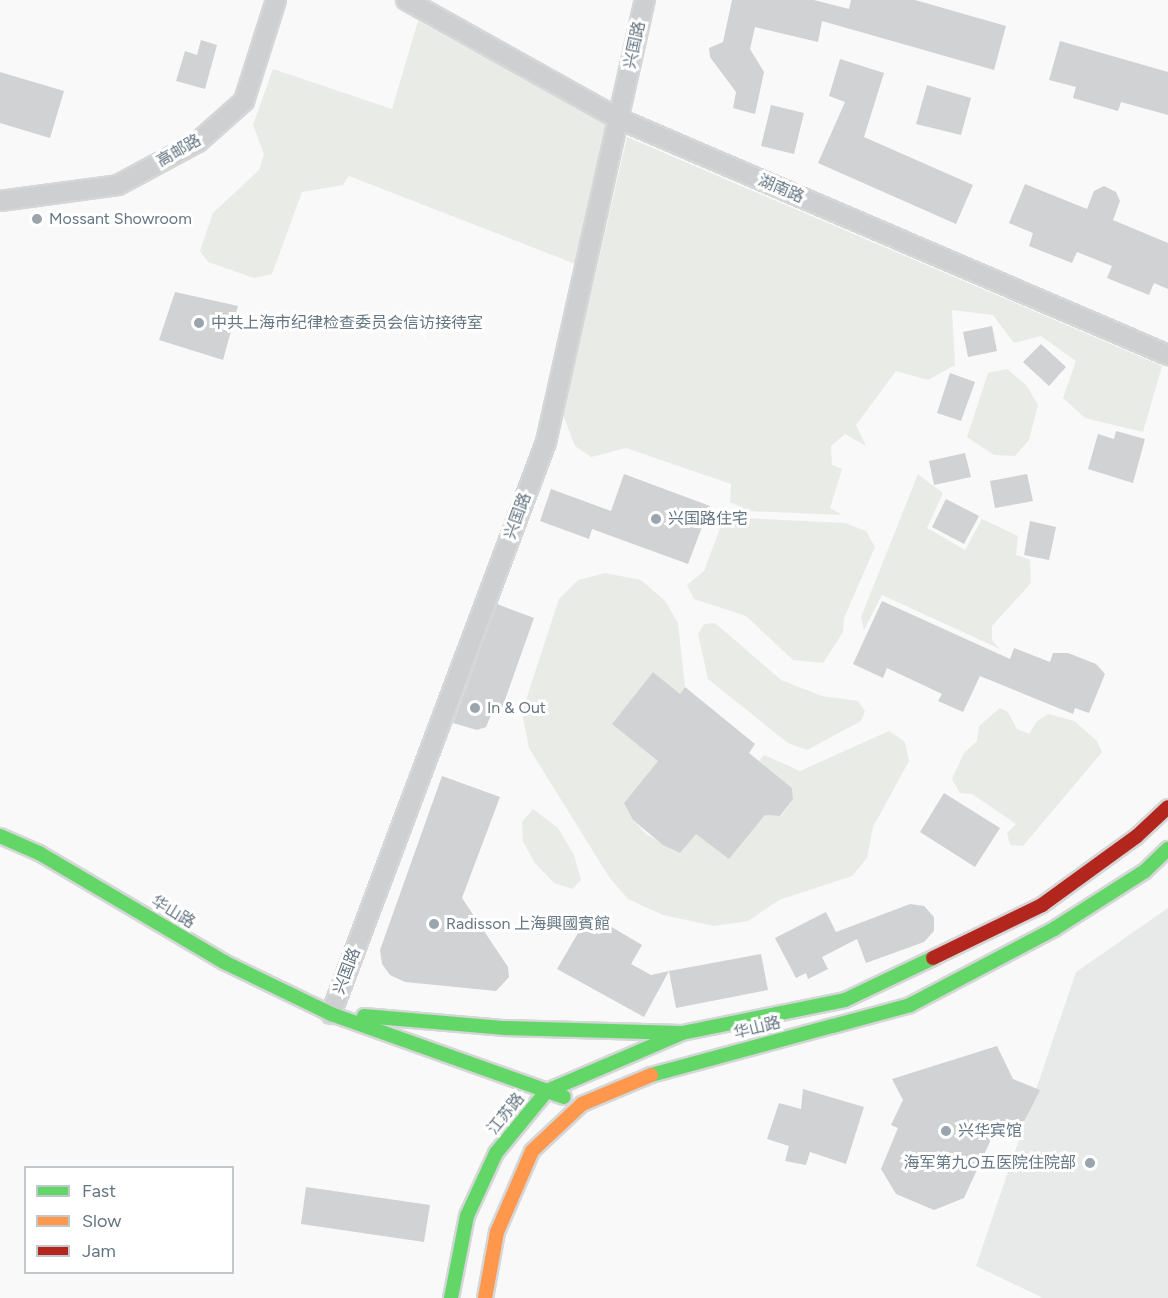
<!DOCTYPE html>
<meta charset="utf-8">
<style>
body{margin:0}
#map{position:relative;width:1168px;height:1298px;overflow:hidden;background:#f9f9f9;font-family:Figtree,"Noto Sans SC",sans-serif}
div>[style]{position:absolute}
[style*='--x']{left:calc(var(--x)*1px);top:calc(var(--y)*1px);width:calc(var(--w)*1px);rotate:calc(var(--a)*1deg)}
.built>*{inset:0;background:#e8e9e9}
.green>*{inset:0;background:#e8ebe6}
.building>*{inset:0;background:#d0d2d3}
.roads{filter:drop-shadow(2px 0 #d5d6d7) drop-shadow(-2px 0 #d5d6d7) drop-shadow(0 2px #d5d6d7) drop-shadow(0 -2px #d5d6d7)}
.street>*{height:18px;margin:-9px;padding:0 9px;transform-origin:9px;border-radius:9px;background:#cecfd0}
.fast>*{height:14px;margin:-7px;padding:0 7px;transform-origin:7px;border-radius:7px;background:#63d668}
.slow>*{height:14px;margin:-7px;padding:0 7px;transform-origin:7px;border-radius:7px;background:#ff974d}
.jam>*{height:14px;margin:-7px;padding:0 7px;transform-origin:7px;border-radius:7px;background:#b3261e}
.dots>*{width:16px;height:16px;translate:-50% -50%;box-sizing:border-box;border:3px solid #fff;border-radius:50%}
span{translate:-50% -50%;white-space:nowrap;text-align:center;line-height:1.15;-webkit-text-stroke:6px #fff;paint-order:stroke}
.street-label{font-size:16px;color:#657683}
.poi-label{font-size:16px;color:#657683}
.left{translate:0 -50%;text-align:left}
.right{translate:-100% -50%;text-align:right}
.legend{position:absolute;left:24px;top:1166px;width:210px;height:108px;box-sizing:border-box;background:#fff;border:2px solid #c1c8cd;margin:0;padding:8px 10px;list-style:none;font-size:18px;color:#657683}
.legend li{display:flex;align-items:center;gap:12px;height:30px}
.legend b{width:30px;border:2px solid #c1c8cd}
</style>
<div id="map">
<div class="built">
<div style="clip-path:polygon(1168px 908px,1168px 1298px,1043px 1298px,976px 1266px,1076px 972px)"></div>
</div>
<div class="green">
<div style="clip-path:polygon(418px 21px,609px 125px,578px 265px,349px 176px,343px 185px,302px 192px,272px 274px,254px 278px,208px 262px,200px 251px,213px 213px,259px 170px,264px 154px,253px 125px,273px 69px,392px 109px)"></div>
<div style="clip-path:polygon(627px 137px,1162px 366px,1143px 432px,1085px 418px,1063px 398px,1076px 361px,1041px 336px,1014px 343px,993px 315px,952px 310px,955px 365px,928px 380px,896px 371px,856px 425px,866px 446px,845px 434px,831px 446px,832px 465px,842px 469px,830px 508px,842px 515px,749px 511px,730px 502px,731px 484px,626px 448px,591px 457px,575px 446px,563px 415px)"></div>
<div style="clip-path:polygon(1007px 369px,1026px 385px,1038px 405px,1029px 440px,1015px 456px,994px 455px,967px 437px,988px 373px)"></div>
<div style="clip-path:polygon(918px 474px,943px 493px,927px 528px,965px 550px,982px 519px,1018px 536px,1016px 555px,1030px 560px,1031px 583px,992px 626px,992px 640px,1000px 649px,882px 595px,864px 630px,861px 617px)"></div>
<div style="clip-path:polygon(736px 513px,744px 518px,845px 523px,866px 531px,875px 547px,844px 618px,843px 632px,823px 663px,793px 660px,746px 616px,694px 599px,687px 585px,704px 571px,725px 515px)"></div>
<div style="clip-path:polygon(605px 573px,641px 580px,665px 601px,678px 623px,685px 687px,680px 694px,653px 672px,658px 761px,624px 803px,633px 820px,646px 834px,680px 853px,696px 833px,729px 859px,765px 815px,781px 816px,793px 799px,792px 788px,759px 761px,764px 755px,800px 771px,889px 731px,905px 742px,909px 761px,873px 827px,867px 858px,852px 876px,779px 900px,748px 921px,714px 926px,663px 915px,628px 899px,609px 877px,529px 748px,522px 712px,559px 599px,578px 580px)"></div>
<div style="clip-path:polygon(715px 623px,781px 680px,822px 696px,858px 701px,865px 711px,861px 721px,807px 750px,788px 743px,708px 679px,698px 634px,704px 624px)"></div>
<div style="clip-path:polygon(1000px 708px,1008px 712px,1017px 729px,1029px 734px,1037px 721px,1048px 714px,1074px 721px,1097px 741px,1102px 752px,1023px 846px,1010px 845px,1007px 833px,1016px 824px,972px 794px,960px 793px,952px 779px,964px 753px,977px 741px,979px 726px)"></div>
<div style="clip-path:polygon(533px 809px,558px 828px,574px 855px,581px 880px,572px 889px,554px 883px,534px 862px,523px 841px,522px 822px)"></div>
</div>
<div class="building">
<div style="clip-path:polygon(732px 0,814px 0,849px 9px,851px 0,915px 0,1006px 26px,994px 70px,822px 21px,818px 42px,755px 27px,750px 49px,764px 72px,755px 114px,733px 108px,736px 92px,710px 57px,709px 48px,723px 42px)"></div>
<div style="clip-path:polygon(201px 40px,217px 45px,205px 89px,176px 81px,185px 51px,197px 55px)"></div>
<div style="clip-path:polygon(1060px 41px,1168px 72px,1168px 115px,1121px 102px,1118px 111px,1073px 98px,1076px 87px,1049px 80px)"></div>
<div style="clip-path:polygon(840px 59px,884px 73px,864px 137px,973px 185px,956px 224px,818px 163px,845px 102px,829px 96px)"></div>
<div style="clip-path:polygon(0 72px,64px 91px,50px 138px,0 123px)"></div>
<div style="clip-path:polygon(927px 85px,971px 98px,961px 135px,916px 124px)"></div>
<div style="clip-path:polygon(771px 105px,804px 113px,794px 154px,761px 146px)"></div>
<div style="clip-path:polygon(1025px 184px,1087px 209px,1094px 191px,1104px 186px,1116px 192px,1120px 201px,1113px 220px,1168px 243px,1168px 289px,1154px 283px,1149px 295px,1107px 278px,1112px 266px,1077px 252px,1072px 263px,1029px 246px,1033px 233px,1009px 223px)"></div>
<div style="clip-path:polygon(175px 292px,238px 306px,223px 360px,159px 340px)"></div>
<div style="clip-path:polygon(992px 326px,997px 351px,968px 357px,963px 332px)"></div>
<div style="clip-path:polygon(1041px 344px,1066px 367px,1049px 386px,1023px 362px)"></div>
<div style="clip-path:polygon(950px 373px,975px 382px,961px 421px,937px 413px)"></div>
<div style="clip-path:polygon(1116px 431px,1145px 439px,1133px 483px,1088px 469px,1098px 434px,1114px 439px)"></div>
<div style="clip-path:polygon(965px 453px,971px 477px,934px 485px,929px 461px)"></div>
<div style="clip-path:polygon(624px 474px,710px 506px,688px 564px,592px 529px,589px 539px,540px 521px,551px 489px,611px 511px)"></div>
<div style="clip-path:polygon(1027px 474px,1033px 501px,995px 508px,990px 481px)"></div>
<div style="clip-path:polygon(946px 499px,979px 516px,964px 544px,932px 527px)"></div>
<div style="clip-path:polygon(1030px 521px,1056px 527px,1049px 560px,1024px 555px)"></div>
<div style="clip-path:polygon(882px 601px,1010px 659px,1014px 648px,1050px 662px,1053px 653px,1068px 653px,1096px 664px,1105px 674px,1089px 713px,1075px 708px,1073px 714px,980px 676px,963px 712px,938px 701px,942px 694px,887px 668px,883px 678px,853px 664px)"></div>
<div style="clip-path:polygon(497px 604px,534px 618px,501px 711px,494px 708px,486px 727px,477px 730px,453px 723px)"></div>
<div style="clip-path:polygon(653px 672px,680px 694px,685px 687px,755px 744px,749px 753px,792px 788px,793px 799px,780px 816px,765px 815px,729px 859px,696px 834px,680px 853px,663px 845px,633px 820px,624px 803px,658px 761px,612px 724px)"></div>
<div style="clip-path:polygon(442px 776px,500px 797px,462px 898px,508px 967px,509px 977px,496px 991px,405px 982px,390px 975px,382px 964px,380px 950px)"></div>
<div style="clip-path:polygon(944px 793px,1000px 828px,975px 867px,920px 832px)"></div>
<div style="clip-path:polygon(910px 904px,924px 906px,934px 917px,934px 931px,924px 942px,866px 963px,857px 939px,822px 957px,828px 969px,808px 979px,806px 973px,796px 978px,775px 938px,826px 912px,836px 932px)"></div>
<div style="clip-path:polygon(585px 921px,606px 933px,610px 926px,642px 945px,631px 964px,651px 975px,669px 971px,644px 1017px,557px 969px)"></div>
<div style="clip-path:polygon(761px 954px,768px 990px,676px 1008px,669px 971px)"></div>
<div style="clip-path:polygon(997px 1046px,1013px 1079px,1040px 1090px,1018px 1134px,999px 1122px,964px 1198px,934px 1210px,896px 1194px,881px 1169px,898px 1128px,891px 1125px,903px 1100px,892px 1079px)"></div>
<div style="clip-path:polygon(803px 1089px,864px 1107px,846px 1164px,810px 1152px,806px 1165px,785px 1161px,789px 1146px,767px 1139px,779px 1103px,801px 1109px)"></div>
<div style="clip-path:polygon(306px 1187px,430px 1205px,424px 1242px,301px 1224px)"></div>
</div>
<div class="roads">
<div class="street">
<div style="--x:406;--y:0;--w:244;--a:29.2"></div>
<div style="--x:619;--y:119;--w:598;--a:23.26"></div>
<div style="--x:0;--y:201;--w:119;--a:-7.7"></div>
<div style="--x:118;--y:185;--w:91;--a:-28.3"></div>
<div style="--x:198;--y:142;--w:62;--a:-41.7"></div>
<div style="--x:244;--y:101;--w:106;--a:-72.4"></div>
<div style="--x:331;--y:1014;--w:611;--a:-69.4"></div>
<div style="--x:546;--y:442;--w:453;--a:-77.4"></div>
</div>
<div class="fast">
<div style="--x:0;--y:836;--w:43;--a:23.6"></div>
<div style="--x:39;--y:853;--w:215;--a:30.5"></div>
<div style="--x:224;--y:962;--w:119;--a:25.9"></div>
<div style="--x:331;--y:1014;--w:247;--a:19.6"></div>
<div style="--x:364;--y:1016;--w:142;--a:4.9"></div>
<div style="--x:505;--y:1028;--w:176;--a:1.6"></div>
<div style="--x:651;--y:1075;--w:268;--a:-15.1"></div>
<div style="--x:910;--y:1005;--w:163;--a:-27.8"></div>
<div style="--x:1054;--y:929;--w:108;--a:-32.5"></div>
<div style="--x:1145;--y:871;--w:32;--a:-44"></div>
<div style="--x:451;--y:1298;--w:84;--a:-79"></div>
<div style="--x:467;--y:1216;--w:69;--a:-65.3"></div>
<div style="--x:496;--y:1153;--w:80;--a:-50.6"></div>
<div style="--x:547;--y:1091;--w:147;--a:-23.2"></div>
<div style="--x:682;--y:1033;--w:166;--a:-11.4"></div>
<div style="--x:845;--y:1000;--w:98;--a:-25.5"></div>
</div>
<div class="slow">
<div style="--x:485;--y:1298;--w:67;--a:-79.7"></div>
<div style="--x:497;--y:1232;--w:88;--a:-66.6"></div>
<div style="--x:532;--y:1151;--w:69;--a:-43.2"></div>
<div style="--x:582;--y:1104;--w:75;--a:-22.8"></div>
</div>
<div class="jam">
<div style="--x:933;--y:958;--w:121;--a:-25.9"></div>
<div style="--x:1042;--y:905;--w:117;--a:-36"></div>
<div style="--x:1137;--y:836;--w:42;--a:-43.1"></div>
</div>
</div>
<div class="dots">
<div style="left:37px;top:219px;background:#99a4ac"></div>
<div style="left:199px;top:323px;background:#99a4ac"></div>
<div style="left:656px;top:519px;background:#99a4ac"></div>
<div style="left:475px;top:708px;background:#99a4ac"></div>
<div style="left:434px;top:924px;background:#99a4ac"></div>
<div style="left:946px;top:1131px;background:#99a4ac"></div>
<div style="left:1090px;top:1163px;background:#99a4ac"></div>
</div>
<div class="street-label">
<span style="left:635px;top:45px;rotate:-78deg">兴国路</span>
<span style="left:179px;top:151px;rotate:-30deg">高邮路</span>
<span style="left:781px;top:189px;rotate:23deg">湖南路</span>
<span style="left:518px;top:516px;rotate:-70deg">兴国路</span>
<span style="left:173px;top:912px;rotate:31deg">华山路</span>
<span style="left:347px;top:971px;rotate:-69deg">兴国路</span>
<span style="left:757px;top:1028px;rotate:-14deg">华山路</span>
<span style="left:506px;top:1114px;rotate:-51deg">江苏路</span>
</div>
<div class="poi-label">
<span class="left" style="left:49px;top:219px">Mossant Showroom</span>
<span class="left" style="left:211px;top:323px">中共上海市纪律检查委员会信访接待室</span>
<span class="left" style="left:668px;top:519px">兴国路住宅</span>
<span class="left" style="left:487px;top:708px">In &amp; Out</span>
<span class="left" style="left:446px;top:924px">Radisson 上海興國賓館</span>
<span class="left" style="left:958px;top:1131px">兴华宾馆</span>
<span class="right" style="left:1076px;top:1163px">海军第九O五医院住院部</span>
</div>
<ul class="legend">
<li><b style="height:8px;background:#63d668"></b>Fast</li>
<li><b style="height:8px;background:#ff974d"></b>Slow</li>
<li><b style="height:8px;background:#b3261e"></b>Jam</li>
</ul>
</div>
